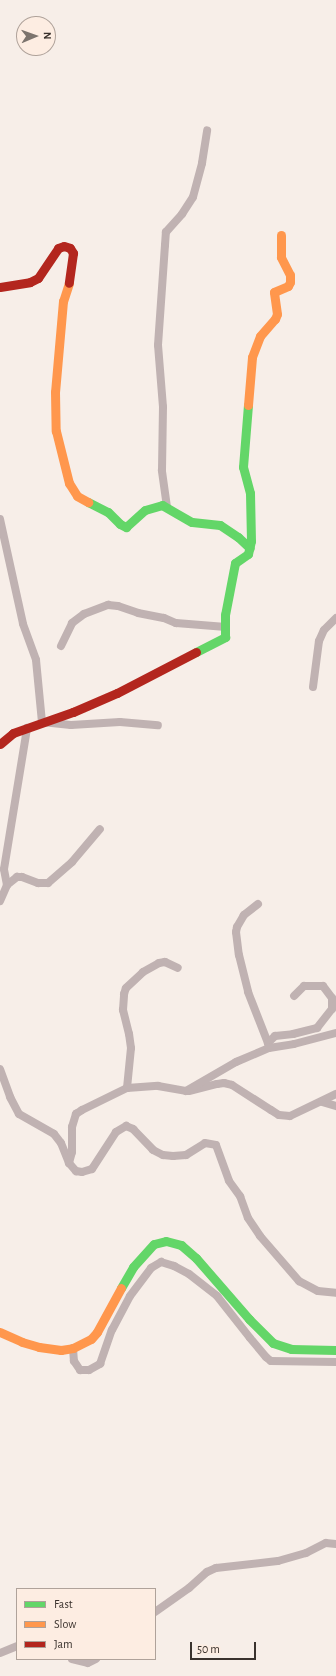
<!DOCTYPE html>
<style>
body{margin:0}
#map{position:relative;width:336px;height:1676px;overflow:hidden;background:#f7eee8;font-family:"Alegreya Sans",sans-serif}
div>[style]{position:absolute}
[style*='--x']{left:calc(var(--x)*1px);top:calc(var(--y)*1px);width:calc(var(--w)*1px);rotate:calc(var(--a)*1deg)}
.street>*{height:8px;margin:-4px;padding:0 4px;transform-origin:4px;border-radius:4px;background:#c0b2b2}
.fast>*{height:9px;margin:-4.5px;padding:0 4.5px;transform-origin:4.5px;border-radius:4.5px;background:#63d668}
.slow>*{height:9px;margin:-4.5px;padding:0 4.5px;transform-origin:4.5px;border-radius:4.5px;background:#ff974d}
.jam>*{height:9px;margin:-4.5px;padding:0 4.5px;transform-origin:4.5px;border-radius:4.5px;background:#b3261e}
span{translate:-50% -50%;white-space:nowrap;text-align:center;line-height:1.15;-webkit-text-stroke:3px #fdede2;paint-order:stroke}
.legend{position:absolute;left:16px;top:1588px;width:140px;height:72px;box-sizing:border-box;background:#fdede2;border:1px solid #afa29a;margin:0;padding:5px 7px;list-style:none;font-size:12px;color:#3a322d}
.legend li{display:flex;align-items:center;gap:8px;height:20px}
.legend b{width:20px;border:1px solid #afa29a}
.north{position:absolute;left:16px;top:16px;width:40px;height:40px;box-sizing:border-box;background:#fdede2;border:1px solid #afa29a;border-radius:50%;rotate:88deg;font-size:11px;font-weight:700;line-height:16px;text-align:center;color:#3a322d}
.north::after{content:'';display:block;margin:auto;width:14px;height:18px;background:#7c746e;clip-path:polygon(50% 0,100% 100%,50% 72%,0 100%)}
.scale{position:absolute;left:190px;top:1642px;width:66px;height:18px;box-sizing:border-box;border:2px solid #3a322d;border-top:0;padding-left:5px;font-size:12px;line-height:14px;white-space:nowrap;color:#3a322d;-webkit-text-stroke:3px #fdede2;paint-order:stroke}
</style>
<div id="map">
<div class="street">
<div style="--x:167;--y:507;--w:37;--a:-98"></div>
<div style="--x:162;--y:470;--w:63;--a:-89.1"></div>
<div style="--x:163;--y:407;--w:62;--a:-94.6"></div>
<div style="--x:158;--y:345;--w:100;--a:-86"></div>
<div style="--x:165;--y:245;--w:13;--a:-86"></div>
<div style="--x:166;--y:232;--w:24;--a:-48"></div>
<div style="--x:182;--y:214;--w:20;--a:-57"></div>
<div style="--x:193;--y:197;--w:35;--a:-75"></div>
<div style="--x:202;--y:163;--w:33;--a:-81"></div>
<div style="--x:0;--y:519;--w:107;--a:77.6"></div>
<div style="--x:23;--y:624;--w:38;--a:70"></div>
<div style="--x:36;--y:660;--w:62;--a:84.5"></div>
<div style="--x:42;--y:722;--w:29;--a:6"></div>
<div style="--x:71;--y:725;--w:49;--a:-3.5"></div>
<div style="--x:120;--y:722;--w:38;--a:5"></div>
<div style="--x:61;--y:646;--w:25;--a:-64"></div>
<div style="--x:72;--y:623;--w:15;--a:-37"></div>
<div style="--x:84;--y:614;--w:26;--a:-21"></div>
<div style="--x:108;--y:605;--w:10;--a:6"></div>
<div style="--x:118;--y:606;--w:21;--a:19"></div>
<div style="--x:138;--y:613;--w:26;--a:11"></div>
<div style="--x:164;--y:618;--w:13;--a:23"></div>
<div style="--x:176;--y:623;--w:50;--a:4.6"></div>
<div style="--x:313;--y:687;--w:46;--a:-82.6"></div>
<div style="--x:319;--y:641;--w:12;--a:-66"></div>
<div style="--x:324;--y:630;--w:17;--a:-45"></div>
<div style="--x:7;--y:885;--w:13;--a:-39"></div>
<div style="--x:17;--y:877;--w:5;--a:0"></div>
<div style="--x:22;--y:877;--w:17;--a:21"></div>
<div style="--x:38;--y:883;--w:10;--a:0"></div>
<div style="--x:48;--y:883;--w:32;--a:-41"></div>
<div style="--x:72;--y:862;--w:43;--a:-49.7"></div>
<div style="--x:0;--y:901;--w:17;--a:-66"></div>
<div style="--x:7;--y:885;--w:16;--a:-101"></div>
<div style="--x:4;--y:869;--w:143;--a:-80.7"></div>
<div style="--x:258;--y:904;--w:18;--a:142"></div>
<div style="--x:244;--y:915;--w:14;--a:120"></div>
<div style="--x:237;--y:927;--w:5;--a:101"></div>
<div style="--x:236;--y:932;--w:23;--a:83"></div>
<div style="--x:239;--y:955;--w:38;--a:76"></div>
<div style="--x:248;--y:992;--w:55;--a:68.6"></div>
<div style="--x:269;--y:1047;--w:4;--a:-104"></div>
<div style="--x:268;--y:1043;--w:10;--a:-45"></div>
<div style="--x:275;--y:1036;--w:18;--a:-6"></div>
<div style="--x:293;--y:1034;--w:25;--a:-14"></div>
<div style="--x:317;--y:1028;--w:24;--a:-52"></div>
<div style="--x:332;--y:1009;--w:11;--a:-90"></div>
<div style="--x:332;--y:998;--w:15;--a:-127"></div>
<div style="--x:323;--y:986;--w:19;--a:180"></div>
<div style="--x:304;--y:986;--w:14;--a:135"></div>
<div style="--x:0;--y:1069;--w:30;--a:70"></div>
<div style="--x:10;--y:1097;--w:19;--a:62"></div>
<div style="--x:19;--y:1114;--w:40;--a:29.7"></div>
<div style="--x:54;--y:1134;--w:11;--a:52"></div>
<div style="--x:61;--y:1143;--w:22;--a:68"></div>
<div style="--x:69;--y:1163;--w:11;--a:49"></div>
<div style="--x:76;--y:1171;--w:6;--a:9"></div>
<div style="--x:82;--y:1172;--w:10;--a:-17"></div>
<div style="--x:92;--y:1169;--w:44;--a:-57"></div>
<div style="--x:116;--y:1132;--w:12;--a:-31"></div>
<div style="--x:126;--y:1126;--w:8;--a:23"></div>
<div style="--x:133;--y:1129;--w:29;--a:46"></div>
<div style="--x:153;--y:1150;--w:11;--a:27"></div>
<div style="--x:163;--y:1155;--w:10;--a:6"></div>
<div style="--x:173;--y:1156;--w:13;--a:-4"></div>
<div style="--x:186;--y:1155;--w:22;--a:-32"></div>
<div style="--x:205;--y:1143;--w:11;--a:10"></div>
<div style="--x:216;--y:1145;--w:38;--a:70"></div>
<div style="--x:229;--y:1181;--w:19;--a:54"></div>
<div style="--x:240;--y:1196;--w:23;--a:70"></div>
<div style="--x:248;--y:1218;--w:22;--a:56"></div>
<div style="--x:260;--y:1236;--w:60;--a:49.1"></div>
<div style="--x:299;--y:1281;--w:21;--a:28"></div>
<div style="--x:318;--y:1291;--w:18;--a:6"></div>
<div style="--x:127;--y:1088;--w:40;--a:-84.3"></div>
<div style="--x:131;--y:1048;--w:14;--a:-98"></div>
<div style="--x:129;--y:1034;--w:25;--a:-104"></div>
<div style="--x:123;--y:1010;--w:16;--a:-86"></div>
<div style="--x:124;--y:994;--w:6;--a:-72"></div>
<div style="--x:126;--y:988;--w:23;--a:-43"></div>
<div style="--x:143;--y:972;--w:18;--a:-29"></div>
<div style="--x:159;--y:963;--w:6;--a:-9"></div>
<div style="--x:165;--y:962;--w:14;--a:25"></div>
<div style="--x:189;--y:1091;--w:29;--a:-14"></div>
<div style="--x:217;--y:1084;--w:7;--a:-8"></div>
<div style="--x:224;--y:1083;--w:8;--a:14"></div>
<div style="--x:232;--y:1085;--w:46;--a:32.7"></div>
<div style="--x:271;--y:1110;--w:9;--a:32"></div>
<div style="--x:279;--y:1115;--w:11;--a:5"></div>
<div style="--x:290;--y:1116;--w:51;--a:-25.6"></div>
<div style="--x:322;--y:1102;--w:15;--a:16"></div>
<div style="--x:69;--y:1163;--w:11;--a:-75"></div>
<div style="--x:72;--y:1152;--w:25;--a:-90"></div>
<div style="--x:72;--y:1127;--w:14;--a:-73"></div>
<div style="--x:76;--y:1114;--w:7;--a:-34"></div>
<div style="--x:82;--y:1110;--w:50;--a:-26.1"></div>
<div style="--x:127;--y:1088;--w:31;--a:-4"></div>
<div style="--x:158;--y:1086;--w:28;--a:10"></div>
<div style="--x:186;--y:1091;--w:58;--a:-30.1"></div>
<div style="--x:236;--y:1062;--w:36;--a:-23"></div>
<div style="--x:269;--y:1048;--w:25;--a:-9"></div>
<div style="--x:294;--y:1044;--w:43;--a:-14.7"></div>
<div style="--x:73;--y:1348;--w:13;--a:86"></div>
<div style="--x:74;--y:1361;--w:11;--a:56"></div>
<div style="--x:80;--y:1370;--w:9;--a:0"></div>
<div style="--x:89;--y:1370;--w:13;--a:-29"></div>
<div style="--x:100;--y:1364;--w:36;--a:-71"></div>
<div style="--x:112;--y:1330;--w:38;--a:-62"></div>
<div style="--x:130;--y:1296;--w:35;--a:-53"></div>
<div style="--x:151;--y:1268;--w:12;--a:-31"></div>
<div style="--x:161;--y:1262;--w:14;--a:17"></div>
<div style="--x:174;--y:1266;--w:17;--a:28"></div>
<div style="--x:189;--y:1274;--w:36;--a:38"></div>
<div style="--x:217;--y:1296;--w:53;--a:51.8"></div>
<div style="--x:250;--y:1338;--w:25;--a:50"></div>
<div style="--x:266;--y:1357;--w:6;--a:39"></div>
<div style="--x:271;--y:1361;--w:65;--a:0.9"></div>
<div style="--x:155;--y:1612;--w:42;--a:-35.2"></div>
<div style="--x:189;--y:1588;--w:24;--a:-42"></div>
<div style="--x:207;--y:1572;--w:10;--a:-24"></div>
<div style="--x:216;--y:1568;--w:62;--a:-6.4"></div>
<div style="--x:278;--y:1561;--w:29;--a:-16"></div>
<div style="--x:306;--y:1553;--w:22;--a:-27"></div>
<div style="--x:326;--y:1543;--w:10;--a:6"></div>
<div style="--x:0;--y:1653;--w:18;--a:-22"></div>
<div style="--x:72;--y:1659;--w:16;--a:14"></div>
<div style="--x:88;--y:1663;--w:9;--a:-27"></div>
</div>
<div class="fast">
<div style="--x:88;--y:502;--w:22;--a:27"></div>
<div style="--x:108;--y:512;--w:17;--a:45"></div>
<div style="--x:120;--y:524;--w:7;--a:27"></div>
<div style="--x:126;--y:527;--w:25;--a:-42"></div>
<div style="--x:145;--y:510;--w:18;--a:-16"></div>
<div style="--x:162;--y:505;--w:34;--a:30"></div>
<div style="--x:192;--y:522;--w:28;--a:6"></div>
<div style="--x:220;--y:525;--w:22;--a:34"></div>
<div style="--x:238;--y:537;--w:16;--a:43"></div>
<div style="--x:196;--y:652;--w:33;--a:-27"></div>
<div style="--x:225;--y:637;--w:22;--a:-90"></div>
<div style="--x:225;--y:615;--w:53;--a:-79.1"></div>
<div style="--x:235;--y:563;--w:16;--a:-35"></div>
<div style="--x:248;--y:554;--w:13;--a:-77"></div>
<div style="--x:251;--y:541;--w:48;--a:-91.2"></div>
<div style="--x:250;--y:493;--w:27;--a:-105"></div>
<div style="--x:243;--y:467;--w:62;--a:-85.4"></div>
<div style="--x:121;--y:1288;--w:24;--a:-60"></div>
<div style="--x:133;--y:1267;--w:31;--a:-48"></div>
<div style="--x:154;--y:1244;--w:12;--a:-14"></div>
<div style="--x:166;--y:1241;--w:16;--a:15"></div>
<div style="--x:181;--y:1245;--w:20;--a:41"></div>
<div style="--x:196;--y:1258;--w:81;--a:49"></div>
<div style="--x:249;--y:1319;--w:34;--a:45"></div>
<div style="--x:273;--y:1343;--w:19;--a:18"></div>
<div style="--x:291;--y:1349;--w:45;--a:1.3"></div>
</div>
<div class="slow">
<div style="--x:69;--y:283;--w:19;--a:108"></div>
<div style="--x:63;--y:301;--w:91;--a:95"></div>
<div style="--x:55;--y:392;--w:39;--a:89"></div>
<div style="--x:56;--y:431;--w:54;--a:76"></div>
<div style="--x:69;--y:483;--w:15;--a:58"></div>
<div style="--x:77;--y:496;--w:13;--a:29"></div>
<div style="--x:248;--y:405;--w:48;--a:-85.2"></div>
<div style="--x:252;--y:357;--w:22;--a:-69"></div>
<div style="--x:260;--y:336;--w:23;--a:-49"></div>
<div style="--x:275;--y:319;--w:5;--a:-68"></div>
<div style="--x:277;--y:314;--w:22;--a:-98"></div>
<div style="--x:274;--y:292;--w:15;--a:-23"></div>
<div style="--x:288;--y:286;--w:4;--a:-63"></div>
<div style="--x:290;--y:282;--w:7;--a:-90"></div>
<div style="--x:290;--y:275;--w:20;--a:-117"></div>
<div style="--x:281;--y:257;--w:22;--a:-90"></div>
<div style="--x:0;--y:1332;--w:24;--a:24"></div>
<div style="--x:22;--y:1342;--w:18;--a:16"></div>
<div style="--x:39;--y:1347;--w:22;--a:8"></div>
<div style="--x:61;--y:1350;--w:12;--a:-9"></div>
<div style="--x:73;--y:1348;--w:20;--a:-27"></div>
<div style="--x:91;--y:1339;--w:9;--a:-49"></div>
<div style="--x:97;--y:1332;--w:50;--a:-61.4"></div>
</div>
<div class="jam">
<div style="--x:0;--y:287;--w:30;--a:-9"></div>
<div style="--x:30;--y:282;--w:9;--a:-27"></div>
<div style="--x:38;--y:278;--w:36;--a:-56"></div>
<div style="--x:58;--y:248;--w:6;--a:-18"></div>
<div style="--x:64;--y:246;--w:6;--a:18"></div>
<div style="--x:70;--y:248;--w:6;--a:59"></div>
<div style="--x:73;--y:253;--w:30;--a:98"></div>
<div style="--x:0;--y:744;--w:17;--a:-40"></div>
<div style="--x:13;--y:733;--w:64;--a:-19.3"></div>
<div style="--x:73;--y:712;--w:48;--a:-23.4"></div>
<div style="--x:117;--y:693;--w:89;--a:-27.4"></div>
</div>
<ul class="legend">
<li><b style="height:5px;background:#63d668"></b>Fast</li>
<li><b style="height:5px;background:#ff974d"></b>Slow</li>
<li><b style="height:5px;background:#b3261e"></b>Jam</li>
</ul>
<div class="north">N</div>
<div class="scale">50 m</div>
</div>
